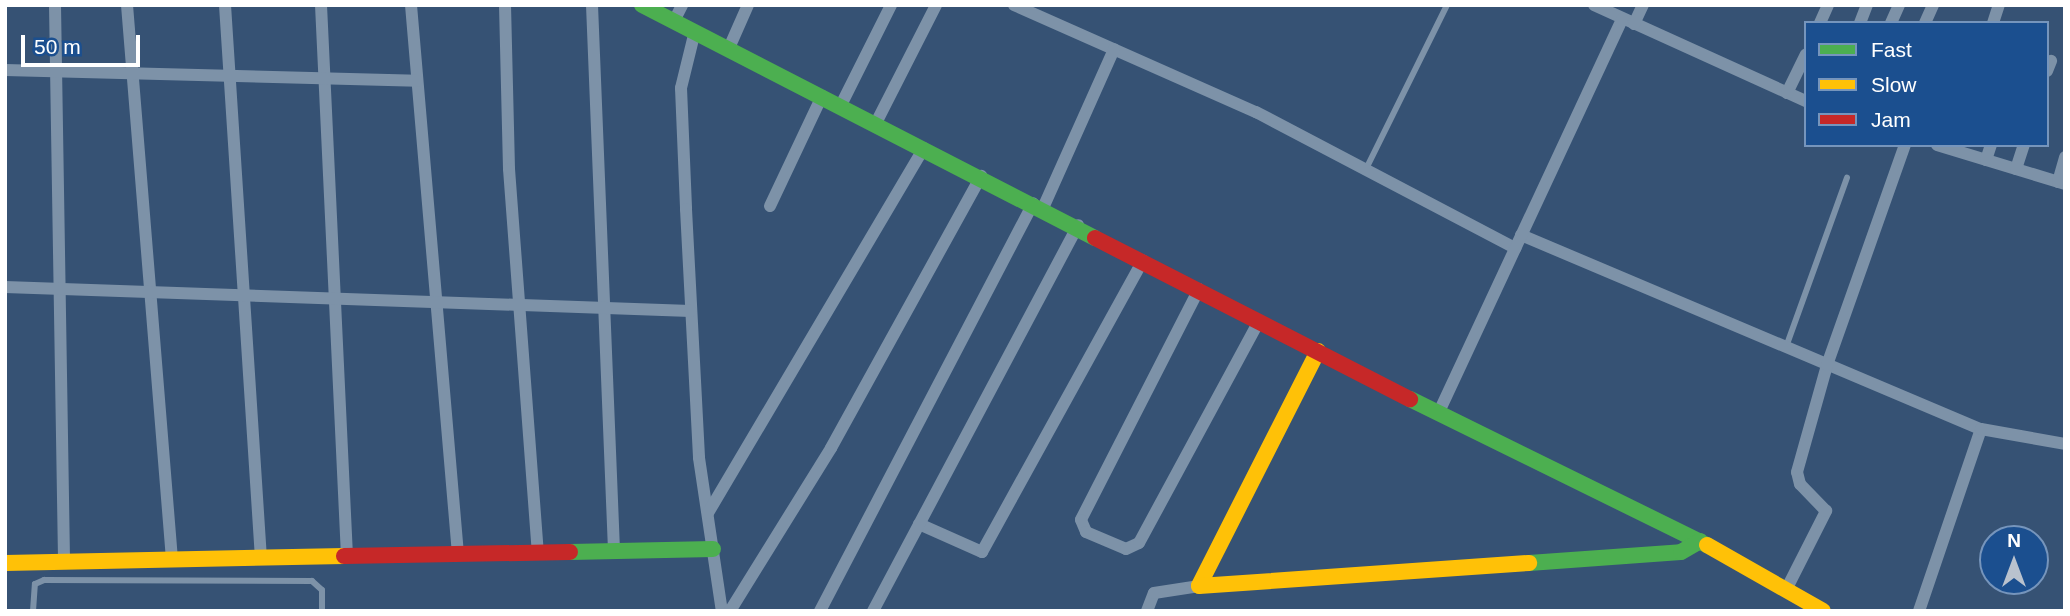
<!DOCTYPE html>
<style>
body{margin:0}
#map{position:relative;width:2070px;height:616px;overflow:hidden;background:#365274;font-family:Helvetica,sans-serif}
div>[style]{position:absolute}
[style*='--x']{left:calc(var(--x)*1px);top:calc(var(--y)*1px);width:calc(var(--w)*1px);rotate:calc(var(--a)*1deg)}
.lane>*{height:6px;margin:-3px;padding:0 3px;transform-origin:3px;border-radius:3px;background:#7d92a8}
.street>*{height:12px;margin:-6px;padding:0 6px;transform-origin:6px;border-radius:6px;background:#7d92a8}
.fast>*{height:16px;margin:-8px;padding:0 8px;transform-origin:8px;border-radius:8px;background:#4caf50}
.slow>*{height:16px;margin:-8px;padding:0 8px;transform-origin:8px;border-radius:8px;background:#ffc107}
.jam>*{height:16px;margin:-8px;padding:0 8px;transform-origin:8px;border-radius:8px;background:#c62828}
span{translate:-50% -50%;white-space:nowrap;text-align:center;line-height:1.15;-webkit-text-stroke:5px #1b4f8f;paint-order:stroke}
.frame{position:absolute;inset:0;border:7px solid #fff;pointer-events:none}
.legend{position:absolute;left:1804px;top:21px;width:245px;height:126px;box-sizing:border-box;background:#1b4f8f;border:2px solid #7695bc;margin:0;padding:9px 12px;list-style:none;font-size:21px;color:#fff}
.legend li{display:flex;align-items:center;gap:14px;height:35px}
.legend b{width:35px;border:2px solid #7695bc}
.north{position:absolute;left:1979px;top:525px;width:70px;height:70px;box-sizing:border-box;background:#1b4f8f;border:2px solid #7695bc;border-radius:50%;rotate:0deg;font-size:19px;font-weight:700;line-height:28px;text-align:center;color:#fff}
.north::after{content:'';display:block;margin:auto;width:24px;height:32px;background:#b9c2ce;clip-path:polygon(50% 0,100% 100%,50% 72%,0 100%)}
.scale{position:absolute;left:21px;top:35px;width:119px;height:32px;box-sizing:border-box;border:4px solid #fff;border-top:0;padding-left:9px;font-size:21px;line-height:24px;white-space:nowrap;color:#fff;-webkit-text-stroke:5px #1b4f8f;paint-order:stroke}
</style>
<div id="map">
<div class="lane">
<div style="--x:1366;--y:169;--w:183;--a:-63.7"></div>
<div style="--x:1786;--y:347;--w:180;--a:-70.2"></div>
<div style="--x:33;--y:611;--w:27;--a:-86"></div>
<div style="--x:35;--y:584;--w:10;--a:-24"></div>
<div style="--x:44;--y:580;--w:268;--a:0.2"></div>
<div style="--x:312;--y:581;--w:13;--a:42"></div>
<div style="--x:322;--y:590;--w:21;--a:90"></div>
</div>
<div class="street">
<div style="--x:55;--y:5;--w:557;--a:89.07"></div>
<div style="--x:127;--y:5;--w:557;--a:85.36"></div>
<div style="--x:225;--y:5;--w:554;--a:86.28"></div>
<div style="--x:321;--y:5;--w:552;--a:87.3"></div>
<div style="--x:411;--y:5;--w:551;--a:85.11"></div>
<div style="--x:505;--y:5;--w:164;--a:88.6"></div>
<div style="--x:509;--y:169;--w:385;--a:85.7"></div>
<div style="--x:592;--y:5;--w:546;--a:87.69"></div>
<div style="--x:1014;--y:5;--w:265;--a:23.9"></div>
<div style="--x:1256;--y:112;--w:293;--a:27.7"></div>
<div style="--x:1594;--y:5;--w:233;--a:24.4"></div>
<div style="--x:674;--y:21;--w:18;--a:-63"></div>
<div style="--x:1820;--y:23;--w:20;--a:-66"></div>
<div style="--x:1860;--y:23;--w:19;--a:-69"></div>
<div style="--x:1891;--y:23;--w:20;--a:-66"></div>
<div style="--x:1925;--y:23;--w:20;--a:-66"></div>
<div style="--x:1993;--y:23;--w:19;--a:-72"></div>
<div style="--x:1634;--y:24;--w:21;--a:-65"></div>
<div style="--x:695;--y:31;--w:59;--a:103.8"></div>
<div style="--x:681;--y:88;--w:121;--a:87.6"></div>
<div style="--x:686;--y:209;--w:249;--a:87"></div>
<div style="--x:699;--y:458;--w:155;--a:81.5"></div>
<div style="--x:729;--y:48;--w:47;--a:-66.2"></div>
<div style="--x:5;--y:70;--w:412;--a:1.5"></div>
<div style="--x:2047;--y:71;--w:11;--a:-68"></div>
<div style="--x:1787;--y:93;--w:43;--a:-64"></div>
<div style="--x:841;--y:105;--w:112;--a:-63.4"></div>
<div style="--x:876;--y:123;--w:132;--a:-63"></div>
<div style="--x:1937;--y:145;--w:134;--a:16.9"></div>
<div style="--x:1986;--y:160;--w:16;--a:-72"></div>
<div style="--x:2016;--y:169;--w:25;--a:-72"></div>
<div style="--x:2058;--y:182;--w:26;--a:-74"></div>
<div style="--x:770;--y:206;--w:122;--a:-64.7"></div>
<div style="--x:1043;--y:208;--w:174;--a:-65.9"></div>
<div style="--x:1521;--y:235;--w:499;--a:22.9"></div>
<div style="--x:5;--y:287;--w:686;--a:2"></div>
<div style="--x:1199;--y:289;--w:259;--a:117.1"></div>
<div style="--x:1081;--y:520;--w:13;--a:67"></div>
<div style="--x:1086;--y:532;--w:43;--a:23"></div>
<div style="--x:1126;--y:549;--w:14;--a:-25"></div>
<div style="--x:1139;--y:543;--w:252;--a:-61.6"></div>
<div style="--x:1438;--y:414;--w:436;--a:-65"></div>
<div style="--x:708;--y:513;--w:424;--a:-59.4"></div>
<div style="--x:919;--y:524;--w:69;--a:24"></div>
<div style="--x:982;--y:552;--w:333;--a:-61.1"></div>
<div style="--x:1786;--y:590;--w:89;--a:-63.1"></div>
<div style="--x:1826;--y:511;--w:37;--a:-134"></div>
<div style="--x:1800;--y:484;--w:12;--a:-104"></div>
<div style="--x:1797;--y:472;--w:111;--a:-74.3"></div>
<div style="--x:1827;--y:365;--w:233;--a:-70.5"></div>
<div style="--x:730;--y:611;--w:192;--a:-58.2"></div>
<div style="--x:831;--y:448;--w:311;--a:-61.1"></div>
<div style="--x:820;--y:611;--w:460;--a:-62.4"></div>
<div style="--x:873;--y:611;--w:437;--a:-62"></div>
<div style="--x:1147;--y:611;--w:19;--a:-69"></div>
<div style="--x:1154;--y:593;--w:46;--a:-8.8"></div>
<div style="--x:1919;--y:611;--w:192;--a:-71.2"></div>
<div style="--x:1981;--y:429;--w:85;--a:10.1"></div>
</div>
<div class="fast">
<div style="--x:642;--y:5;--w:509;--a:27.22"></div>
<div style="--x:1410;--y:399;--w:331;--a:26.2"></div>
<div style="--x:570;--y:552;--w:143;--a:-1.2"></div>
<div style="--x:1529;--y:563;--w:152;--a:-4.1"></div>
<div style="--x:1681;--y:552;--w:22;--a:-30"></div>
</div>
<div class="slow">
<div style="--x:1318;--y:351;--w:263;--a:116.9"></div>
<div style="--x:1199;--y:586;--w:331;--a:-4"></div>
<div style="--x:1707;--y:545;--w:133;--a:29.6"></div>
<div style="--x:5;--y:563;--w:339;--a:-1.2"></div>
</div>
<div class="jam">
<div style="--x:1095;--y:238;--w:354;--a:27.1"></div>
<div style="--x:344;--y:556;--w:226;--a:-1"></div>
</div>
<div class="frame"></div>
<ul class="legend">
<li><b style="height:9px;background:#4caf50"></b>Fast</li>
<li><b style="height:9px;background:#ffc107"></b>Slow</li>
<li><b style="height:9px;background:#c62828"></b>Jam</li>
</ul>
<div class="north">N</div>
<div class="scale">50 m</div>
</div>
